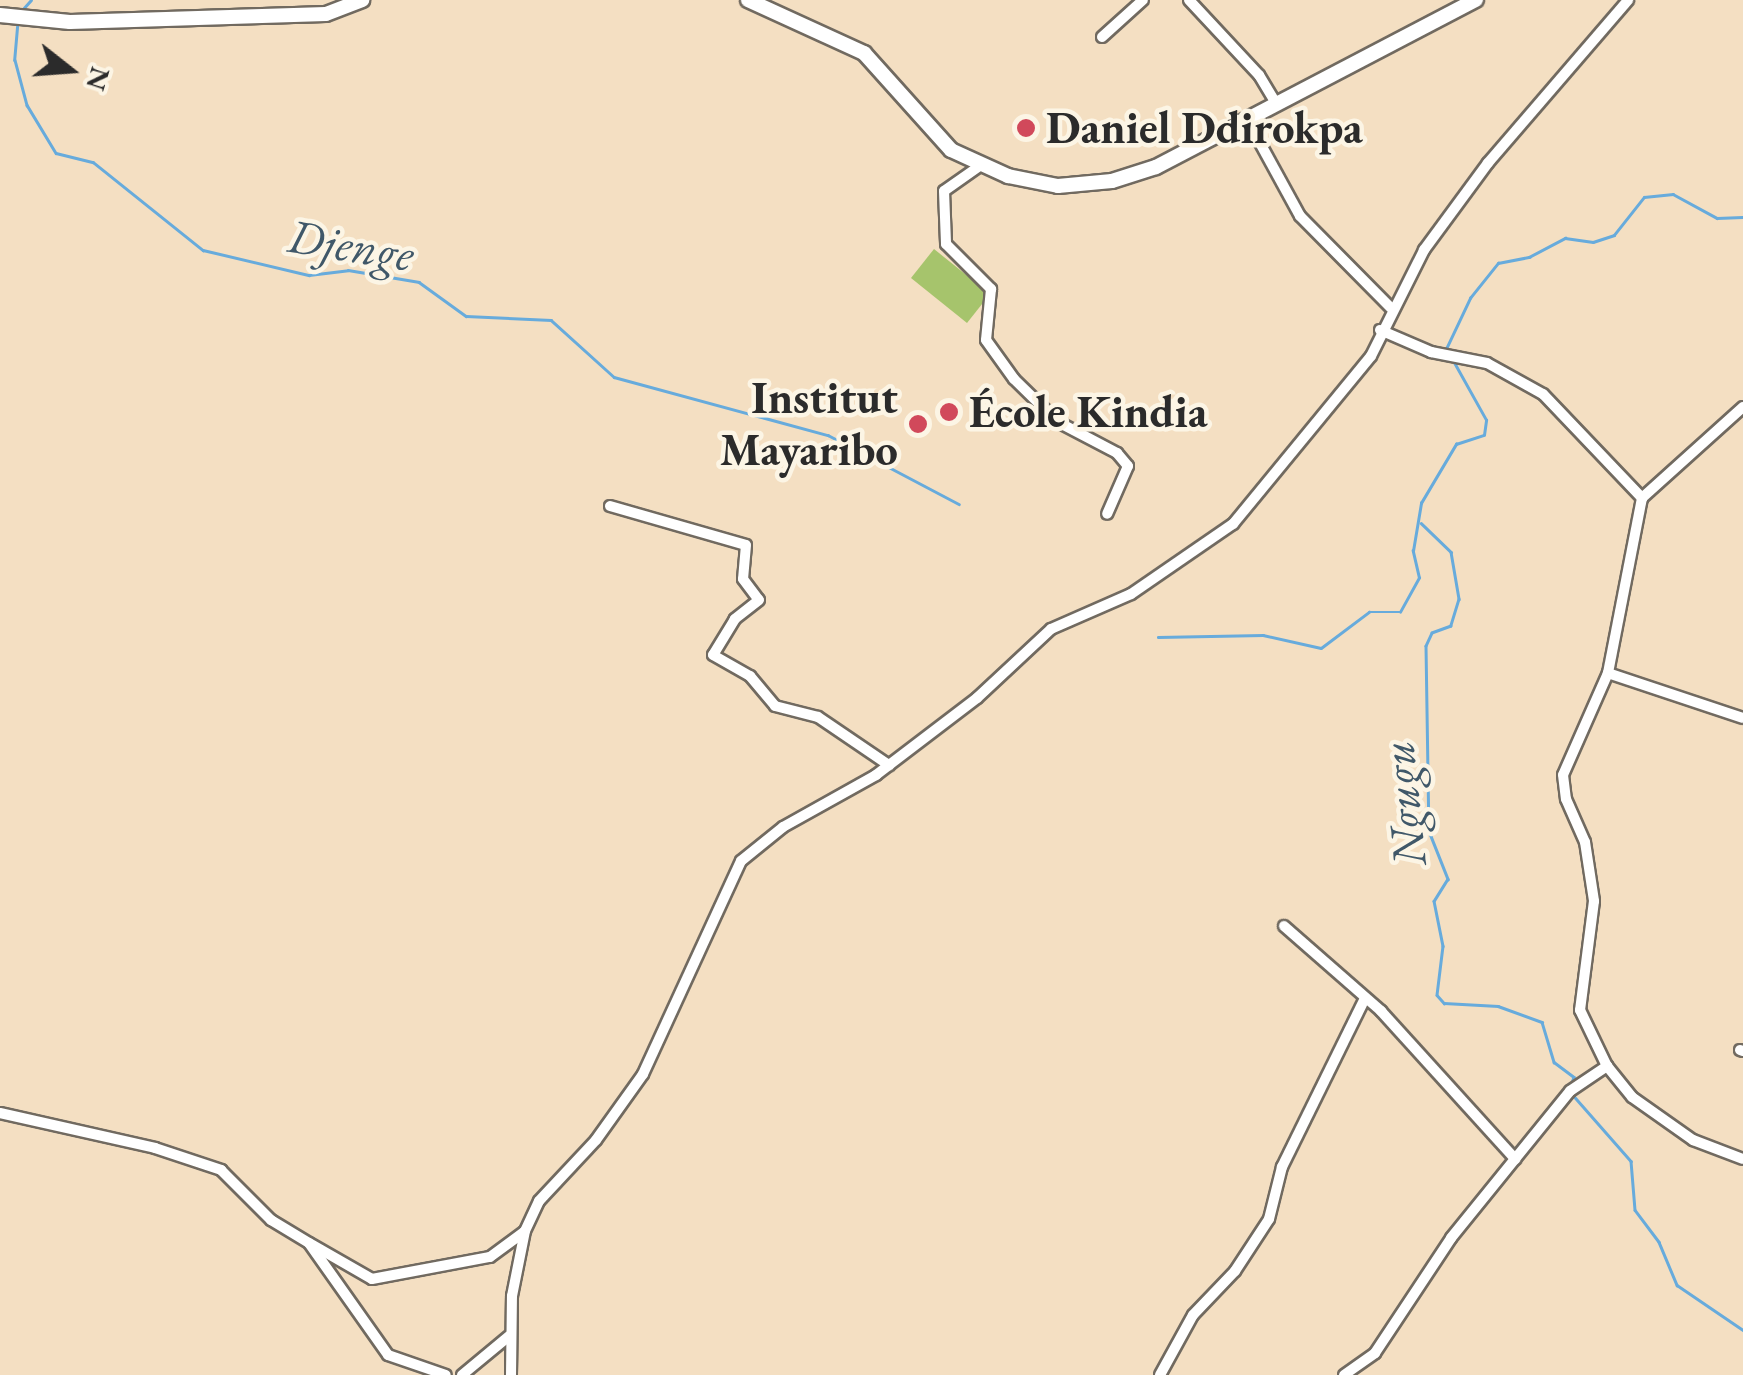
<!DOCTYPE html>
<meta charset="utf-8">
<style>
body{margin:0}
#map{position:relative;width:1743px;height:1375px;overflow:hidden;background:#f4dfc2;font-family:"EB Garamond",serif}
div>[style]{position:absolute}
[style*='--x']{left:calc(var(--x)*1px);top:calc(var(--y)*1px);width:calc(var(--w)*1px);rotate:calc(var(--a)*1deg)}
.green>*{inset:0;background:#a6c46c}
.stream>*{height:2.5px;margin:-1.25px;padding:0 1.25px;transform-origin:1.25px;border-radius:1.25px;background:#67abdc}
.roads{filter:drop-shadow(2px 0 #716a60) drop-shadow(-2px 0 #716a60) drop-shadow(0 2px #716a60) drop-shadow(0 -2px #716a60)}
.street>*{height:10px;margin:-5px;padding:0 5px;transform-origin:5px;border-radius:5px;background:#fff}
.secondary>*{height:14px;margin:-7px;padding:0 7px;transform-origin:7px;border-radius:7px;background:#fff}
.dots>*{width:28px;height:28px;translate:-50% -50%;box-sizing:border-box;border:5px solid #fcf5e5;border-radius:50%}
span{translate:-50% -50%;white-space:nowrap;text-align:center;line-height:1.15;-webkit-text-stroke:9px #fcf5e5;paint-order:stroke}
.poi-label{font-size:45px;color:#2b2b2b;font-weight:700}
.left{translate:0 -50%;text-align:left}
.right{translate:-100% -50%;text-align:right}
.water-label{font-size:48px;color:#405869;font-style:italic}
.north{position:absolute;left:20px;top:20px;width:100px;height:100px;-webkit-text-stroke:8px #fcf5e5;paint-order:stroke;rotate:107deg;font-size:28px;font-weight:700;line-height:40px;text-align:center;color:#2b2b2b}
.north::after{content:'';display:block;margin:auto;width:35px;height:45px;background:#2b2b2b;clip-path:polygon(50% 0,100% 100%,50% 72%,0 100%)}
</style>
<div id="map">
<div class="green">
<div style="clip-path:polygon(934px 249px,990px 294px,967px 323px,911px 278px)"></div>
</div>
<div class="stream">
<div style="--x:22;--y:10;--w:13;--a:-48"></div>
<div style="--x:18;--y:22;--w:38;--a:95"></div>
<div style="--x:15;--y:60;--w:47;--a:75.1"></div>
<div style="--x:27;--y:105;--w:56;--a:58.9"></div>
<div style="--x:56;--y:153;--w:38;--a:14"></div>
<div style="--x:93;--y:162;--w:141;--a:38.7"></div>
<div style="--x:203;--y:250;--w:109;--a:13.3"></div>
<div style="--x:309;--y:275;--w:39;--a:-7"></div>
<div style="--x:348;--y:270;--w:72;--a:9.6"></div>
<div style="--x:419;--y:282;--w:58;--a:35.9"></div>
<div style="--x:466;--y:316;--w:85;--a:2.7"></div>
<div style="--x:551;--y:320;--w:85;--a:42.1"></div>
<div style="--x:614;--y:377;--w:222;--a:15.2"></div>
<div style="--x:828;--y:435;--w:148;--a:27.8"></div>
<div style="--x:1445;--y:351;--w:59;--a:-64.7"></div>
<div style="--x:1470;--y:298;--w:45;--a:-51.3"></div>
<div style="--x:1498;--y:263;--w:32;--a:-11"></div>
<div style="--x:1529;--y:257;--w:41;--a:-27.8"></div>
<div style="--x:1565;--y:238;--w:28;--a:8"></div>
<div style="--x:1593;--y:242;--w:22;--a:-18"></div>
<div style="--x:1614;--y:235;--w:48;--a:-51.7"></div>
<div style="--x:1644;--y:197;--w:29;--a:-6"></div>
<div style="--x:1673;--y:194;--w:50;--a:28.6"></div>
<div style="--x:1717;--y:218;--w:26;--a:-2"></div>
<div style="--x:1421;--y:523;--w:42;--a:44"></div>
<div style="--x:1451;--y:552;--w:48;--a:80.3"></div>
<div style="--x:1459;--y:599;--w:28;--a:107"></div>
<div style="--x:1451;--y:626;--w:20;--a:160"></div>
<div style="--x:1432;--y:633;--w:14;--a:115"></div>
<div style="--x:1426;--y:646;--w:185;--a:89.1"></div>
<div style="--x:1429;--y:831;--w:52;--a:68.4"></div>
<div style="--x:1448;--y:879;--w:26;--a:122"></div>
<div style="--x:1434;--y:901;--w:46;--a:78.7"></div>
<div style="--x:1443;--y:946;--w:49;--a:97"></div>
<div style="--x:1437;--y:995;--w:11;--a:49"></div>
<div style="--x:1444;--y:1003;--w:54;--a:3.2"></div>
<div style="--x:1498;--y:1006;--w:47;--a:20"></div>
<div style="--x:1542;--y:1022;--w:42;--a:73.3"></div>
<div style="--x:1554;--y:1062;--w:25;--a:37"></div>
<div style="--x:1574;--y:1077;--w:6;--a:108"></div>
<div style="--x:1158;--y:637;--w:105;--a:-1.1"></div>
<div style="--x:1263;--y:635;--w:59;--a:12.6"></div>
<div style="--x:1321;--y:648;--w:60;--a:-36.9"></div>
<div style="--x:1369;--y:612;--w:31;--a:0"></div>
<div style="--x:1400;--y:612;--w:39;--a:-61"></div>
<div style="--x:1419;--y:578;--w:28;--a:-103"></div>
<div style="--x:1413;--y:551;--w:49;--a:-80.5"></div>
<div style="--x:1421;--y:503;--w:69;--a:-59.3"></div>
<div style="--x:1456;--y:444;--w:29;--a:-18"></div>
<div style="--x:1484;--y:435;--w:15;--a:-82"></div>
<div style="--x:1486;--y:420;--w:68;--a:-119.2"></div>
<div style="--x:1573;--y:1095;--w:88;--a:48.7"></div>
<div style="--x:1631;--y:1161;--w:49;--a:85.3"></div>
<div style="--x:1635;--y:1210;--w:40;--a:53"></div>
<div style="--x:1659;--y:1242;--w:47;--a:67.3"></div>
<div style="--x:1677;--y:1285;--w:80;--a:34.3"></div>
</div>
<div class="roads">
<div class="street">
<div style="--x:1189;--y:0;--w:103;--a:47"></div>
<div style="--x:1259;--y:75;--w:35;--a:59"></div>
<div style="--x:1102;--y:37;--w:55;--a:-42.1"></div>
<div style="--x:1248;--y:121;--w:108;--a:61.3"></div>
<div style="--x:1300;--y:216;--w:129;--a:45.3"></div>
<div style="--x:981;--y:165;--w:45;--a:144.9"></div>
<div style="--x:944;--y:191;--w:53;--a:87.8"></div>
<div style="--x:946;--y:244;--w:64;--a:45"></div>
<div style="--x:991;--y:289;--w:51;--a:95.6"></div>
<div style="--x:986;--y:340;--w:48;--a:54.3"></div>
<div style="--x:1014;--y:379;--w:62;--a:44.3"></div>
<div style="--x:1058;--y:422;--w:67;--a:27.7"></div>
<div style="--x:1117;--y:453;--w:17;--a:50"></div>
<div style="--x:1128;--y:466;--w:52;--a:113.6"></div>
<div style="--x:1380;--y:330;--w:56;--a:23.3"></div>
<div style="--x:1431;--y:352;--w:57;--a:11.1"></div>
<div style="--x:1487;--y:363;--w:64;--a:29"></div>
<div style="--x:1543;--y:394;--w:144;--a:46.4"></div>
<div style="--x:1743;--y:407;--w:136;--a:138"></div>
<div style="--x:1642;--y:498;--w:178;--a:101"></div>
<div style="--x:1608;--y:673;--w:111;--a:113.8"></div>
<div style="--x:1563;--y:775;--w:24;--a:83"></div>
<div style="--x:1566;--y:799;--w:47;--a:66.2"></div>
<div style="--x:1585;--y:842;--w:60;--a:81.3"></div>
<div style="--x:1594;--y:901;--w:110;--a:97.3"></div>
<div style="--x:1580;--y:1010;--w:62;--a:64.3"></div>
<div style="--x:1607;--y:1066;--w:40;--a:51"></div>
<div style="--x:1632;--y:1097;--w:75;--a:35.2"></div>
<div style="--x:1693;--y:1140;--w:53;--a:20.8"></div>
<div style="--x:610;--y:506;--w:141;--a:16"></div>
<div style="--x:746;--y:545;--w:34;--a:95"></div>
<div style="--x:743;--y:579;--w:26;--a:53"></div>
<div style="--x:759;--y:600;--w:31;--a:142"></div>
<div style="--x:735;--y:619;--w:42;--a:121.4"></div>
<div style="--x:713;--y:655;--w:43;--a:29.6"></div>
<div style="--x:750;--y:676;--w:39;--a:50"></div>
<div style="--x:775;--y:706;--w:44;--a:14.3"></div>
<div style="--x:818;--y:717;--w:86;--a:34.1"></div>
<div style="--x:1608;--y:673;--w:142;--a:18.4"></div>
<div style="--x:1284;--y:926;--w:129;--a:41.2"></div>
<div style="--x:1381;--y:1011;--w:200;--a:47.8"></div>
<div style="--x:1740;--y:1050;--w:3;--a:18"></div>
<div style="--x:0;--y:1113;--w:159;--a:12.7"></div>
<div style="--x:155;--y:1148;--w:70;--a:18.4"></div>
<div style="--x:221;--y:1170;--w:71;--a:45"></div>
<div style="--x:271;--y:1220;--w:44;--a:31.2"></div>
<div style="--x:309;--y:1243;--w:137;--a:54.8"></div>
<div style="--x:388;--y:1355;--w:61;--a:19"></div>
<div style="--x:311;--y:1244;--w:70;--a:29.8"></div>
<div style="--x:372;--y:1279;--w:120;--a:-10.6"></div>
<div style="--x:490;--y:1257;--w:42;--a:-36.3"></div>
<div style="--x:462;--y:1375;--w:61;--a:-39.7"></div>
<div style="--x:511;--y:1375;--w:79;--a:-89.3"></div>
<div style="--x:512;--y:1296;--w:66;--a:-78.7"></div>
<div style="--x:525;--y:1231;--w:33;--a:-65"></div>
<div style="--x:539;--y:1201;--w:83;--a:-46.9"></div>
<div style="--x:596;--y:1140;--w:81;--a:-54.5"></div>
<div style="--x:643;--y:1074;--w:234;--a:-65.3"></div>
<div style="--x:741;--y:861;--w:54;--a:-39"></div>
<div style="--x:783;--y:827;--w:107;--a:-29.2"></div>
<div style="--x:876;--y:775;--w:127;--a:-37.3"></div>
<div style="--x:977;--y:698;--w:101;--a:-43"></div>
<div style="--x:1051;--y:629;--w:87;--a:-23.6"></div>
<div style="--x:1131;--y:594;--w:124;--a:-34.5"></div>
<div style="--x:1233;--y:524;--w:217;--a:-50.6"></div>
<div style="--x:1371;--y:356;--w:119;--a:-63.4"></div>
<div style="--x:1424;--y:250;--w:108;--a:-53.7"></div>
<div style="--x:1488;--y:163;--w:215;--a:-49.3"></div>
<div style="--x:1160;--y:1375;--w:68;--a:-61.2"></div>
<div style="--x:1193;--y:1315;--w:61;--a:-46.3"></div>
<div style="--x:1235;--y:1271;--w:62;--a:-56.8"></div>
<div style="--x:1269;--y:1219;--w:54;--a:-76"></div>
<div style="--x:1282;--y:1167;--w:188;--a:-63.8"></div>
<div style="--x:1344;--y:1375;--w:38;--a:-35"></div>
<div style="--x:1375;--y:1353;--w:138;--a:-56.5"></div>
<div style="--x:1451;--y:1238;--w:189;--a:-51"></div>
<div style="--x:1570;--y:1091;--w:45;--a:-34"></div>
</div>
<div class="secondary">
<div style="--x:748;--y:0;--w:128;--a:24.6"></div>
<div style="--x:864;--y:53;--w:130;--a:48.1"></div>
<div style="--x:951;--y:150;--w:63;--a:24.5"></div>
<div style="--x:1008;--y:176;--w:51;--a:11.3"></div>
<div style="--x:1058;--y:186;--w:54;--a:-5.3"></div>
<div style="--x:1112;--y:181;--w:46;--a:-17.7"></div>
<div style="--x:1156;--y:167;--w:361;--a:-27.6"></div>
<div style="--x:0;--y:15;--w:70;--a:5.7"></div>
<div style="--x:70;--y:22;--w:256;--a:-1.8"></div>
<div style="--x:326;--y:14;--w:39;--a:-21"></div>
</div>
</div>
<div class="dots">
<div style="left:1026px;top:128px;background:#d1495b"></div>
<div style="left:949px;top:412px;background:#d1495b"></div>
<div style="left:918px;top:424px;background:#d1495b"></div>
</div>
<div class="poi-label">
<span class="left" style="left:1046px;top:128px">Daniel Ddirokpa</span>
<span class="right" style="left:898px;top:424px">Institut<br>Mayaribo</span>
<span class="left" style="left:969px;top:412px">École Kindia</span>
</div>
<div class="water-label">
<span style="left:351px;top:245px;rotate:9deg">Djenge</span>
<span style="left:1403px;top:804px;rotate:-96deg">Ngugu</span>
</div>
<div class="north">N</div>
</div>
